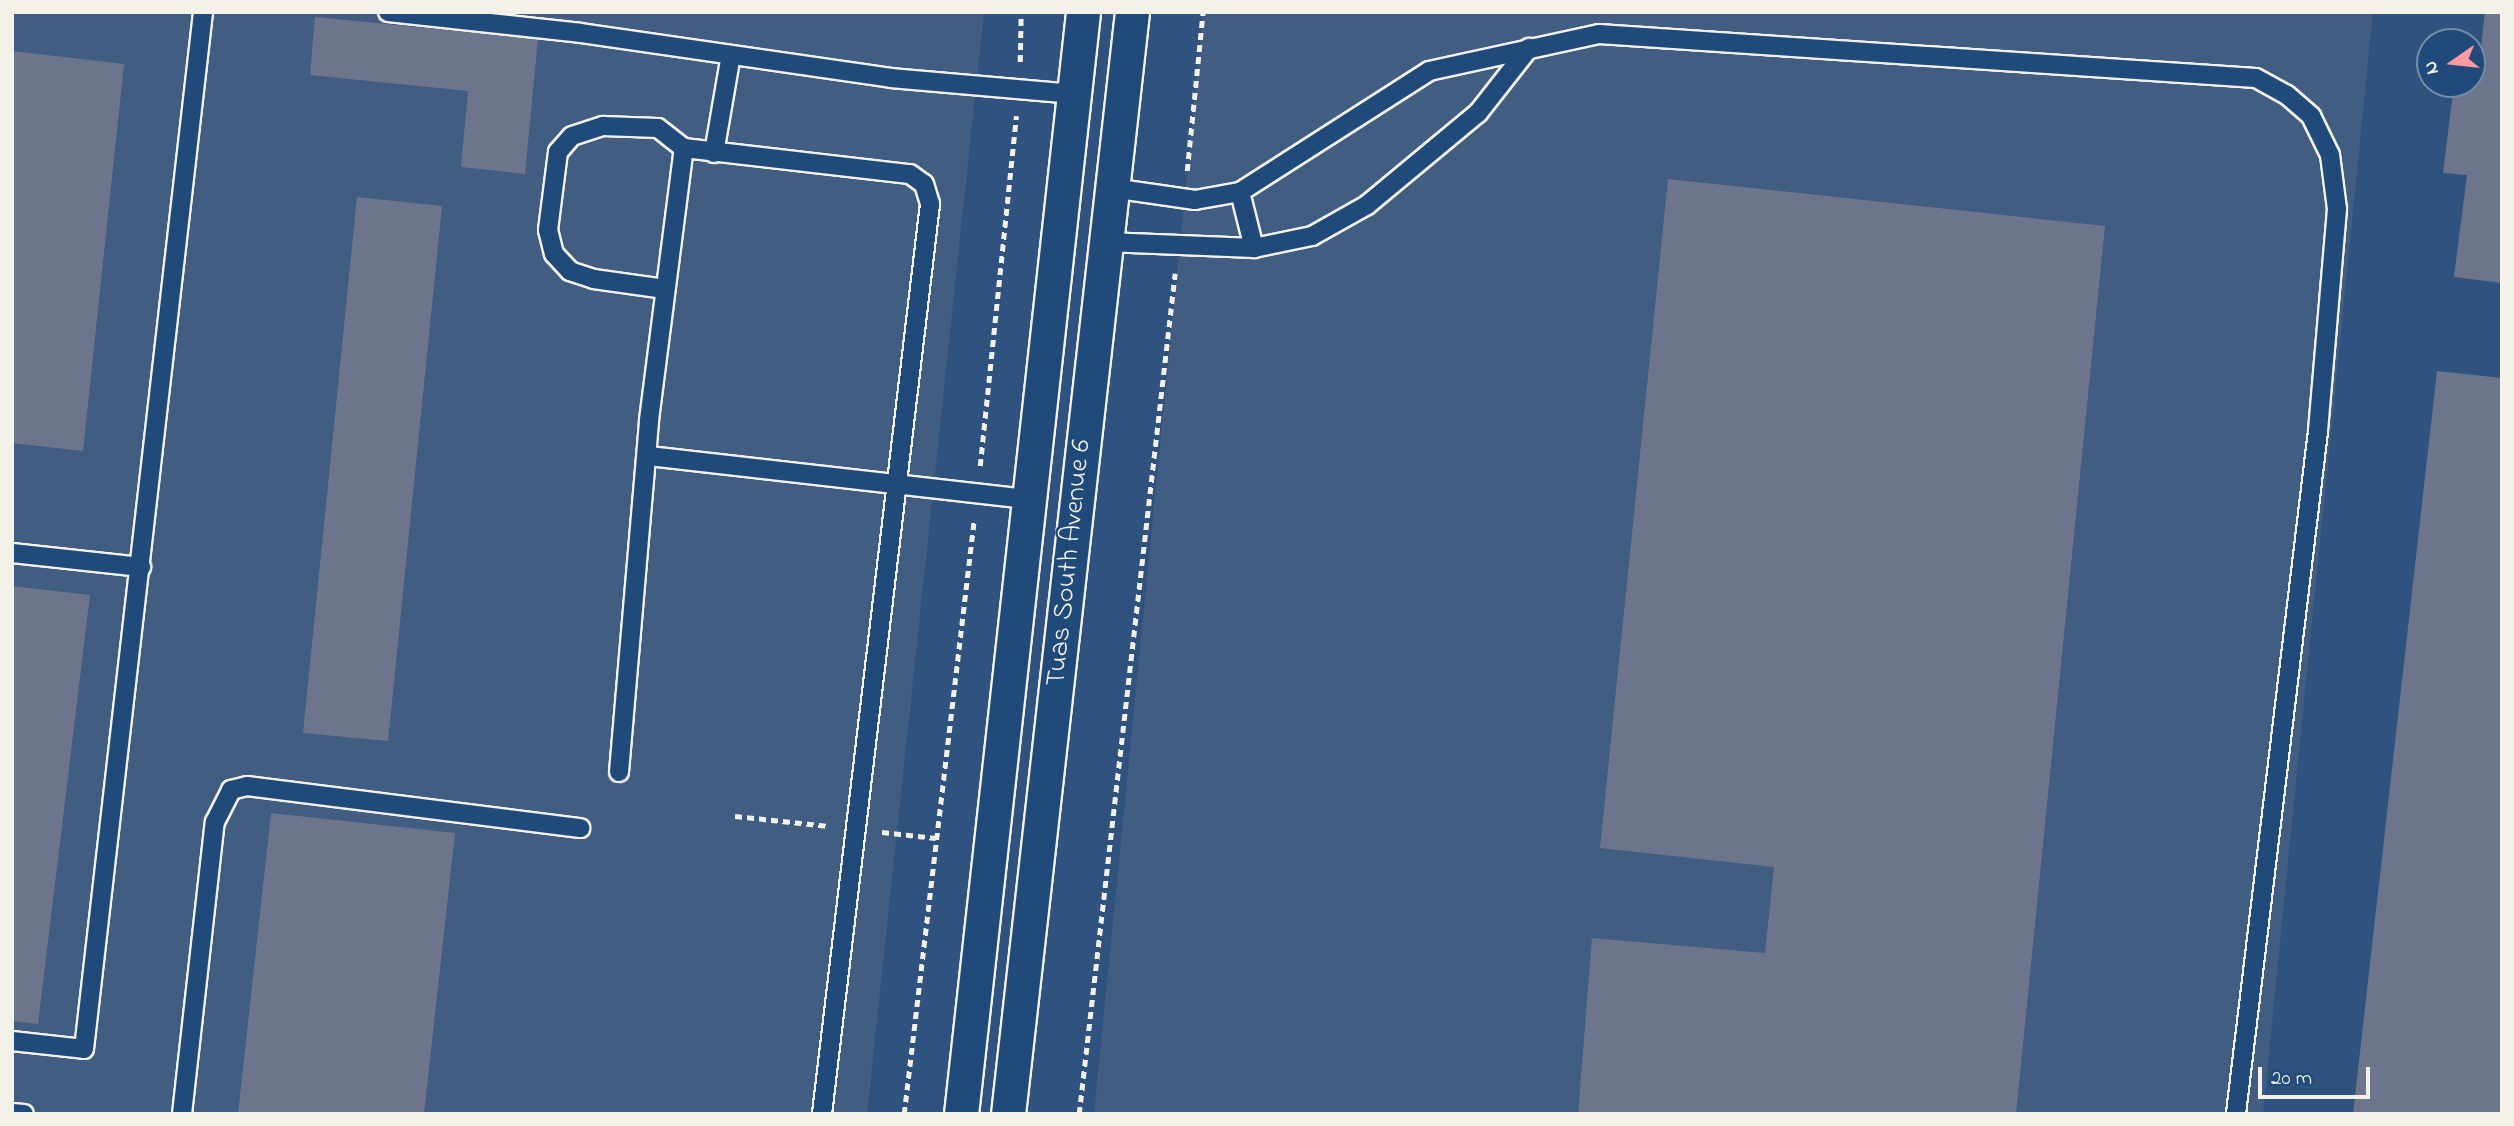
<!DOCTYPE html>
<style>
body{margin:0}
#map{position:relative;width:2514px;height:1126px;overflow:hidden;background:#2f537e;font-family:"Indie Flower",sans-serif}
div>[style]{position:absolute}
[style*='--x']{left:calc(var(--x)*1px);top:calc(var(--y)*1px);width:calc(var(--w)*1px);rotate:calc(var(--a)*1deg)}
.built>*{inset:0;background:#425d82}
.building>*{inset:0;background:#6d758d}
.path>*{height:4.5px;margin-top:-2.25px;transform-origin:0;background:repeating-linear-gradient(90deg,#f4f1e8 0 7px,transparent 0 12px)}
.roads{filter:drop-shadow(2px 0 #f4f1e8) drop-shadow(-2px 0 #f4f1e8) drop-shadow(0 2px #f4f1e8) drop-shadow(0 -2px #f4f1e8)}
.service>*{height:18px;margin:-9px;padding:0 9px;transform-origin:9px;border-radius:9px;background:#1f4a7a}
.minor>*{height:33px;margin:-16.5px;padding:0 16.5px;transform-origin:16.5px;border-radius:16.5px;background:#1f4a7a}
span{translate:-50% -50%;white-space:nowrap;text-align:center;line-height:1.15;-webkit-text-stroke:5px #1f4a7a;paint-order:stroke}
.street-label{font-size:28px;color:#f4f1e8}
.frame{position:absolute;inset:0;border:14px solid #f4f1e8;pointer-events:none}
.north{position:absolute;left:2416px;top:28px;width:70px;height:70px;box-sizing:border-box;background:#1f4a7a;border:2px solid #748da6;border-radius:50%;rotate:256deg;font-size:19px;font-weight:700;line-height:28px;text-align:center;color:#f4f1e8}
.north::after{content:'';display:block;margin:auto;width:24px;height:32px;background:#ff9aa2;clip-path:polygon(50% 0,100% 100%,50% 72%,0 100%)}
.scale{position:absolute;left:2258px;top:1067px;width:112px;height:32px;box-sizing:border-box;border:4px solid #f4f1e8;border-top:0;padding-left:9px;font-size:21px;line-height:24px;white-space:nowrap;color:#f4f1e8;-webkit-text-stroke:5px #1f4a7a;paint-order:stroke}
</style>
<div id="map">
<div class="built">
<div style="clip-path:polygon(12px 12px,984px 12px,867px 1114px,12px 1114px)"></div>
<div style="clip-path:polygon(1203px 12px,2373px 12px,2263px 1114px,1094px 1114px)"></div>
</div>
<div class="building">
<div style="clip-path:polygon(2485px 12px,2502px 12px,2502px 283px,2454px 277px,2467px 175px,2443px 173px,2454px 84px,2472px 84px,2472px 46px,2481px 47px)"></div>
<div style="clip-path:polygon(315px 17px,538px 39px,525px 174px,461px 167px,468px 91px,310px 75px)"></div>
<div style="clip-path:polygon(12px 51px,124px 64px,83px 451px,12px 443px)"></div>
<div style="clip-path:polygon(1668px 179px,2105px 226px,2016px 1114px,1578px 1114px,1592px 938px,1765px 953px,1774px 867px,1600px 848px)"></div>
<div style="clip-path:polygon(357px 197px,442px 206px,388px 741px,303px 733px)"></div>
<div style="clip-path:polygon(2437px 371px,2502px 378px,2502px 1114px,2353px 1114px)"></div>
<div style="clip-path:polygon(12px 586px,90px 595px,38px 1024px,12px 1021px)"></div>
<div style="clip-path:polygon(271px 813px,455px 833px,424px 1114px,238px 1114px)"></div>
</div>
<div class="path">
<div style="--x:1020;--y:62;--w:50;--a:-88.9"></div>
<div style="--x:1187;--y:171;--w:160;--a:-84.3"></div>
<div style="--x:980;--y:466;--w:352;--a:-84.1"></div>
<div style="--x:735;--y:816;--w:94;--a:6.1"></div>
<div style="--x:882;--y:832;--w:54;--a:6.3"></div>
<div style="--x:904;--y:1114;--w:598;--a:-83.28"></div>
<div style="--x:1079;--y:1114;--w:846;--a:-83.49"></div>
</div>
<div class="roads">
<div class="service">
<div style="--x:388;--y:12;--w:193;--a:6.2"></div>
<div style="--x:580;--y:33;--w:314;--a:8.2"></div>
<div style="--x:891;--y:78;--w:183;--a:5"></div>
<div style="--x:714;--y:153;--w:99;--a:-80.2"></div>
<div style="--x:1112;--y:188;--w:84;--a:8.2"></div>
<div style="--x:1195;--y:200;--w:46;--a:-10.1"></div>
<div style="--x:1240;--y:192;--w:224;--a:-32.6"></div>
<div style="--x:1429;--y:71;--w:174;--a:-12.3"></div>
<div style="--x:1599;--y:34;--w:658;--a:3.83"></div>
<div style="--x:2256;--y:78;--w:35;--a:29"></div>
<div style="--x:2287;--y:95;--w:32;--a:41"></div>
<div style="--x:2311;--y:116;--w:43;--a:64"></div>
<div style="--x:2330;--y:155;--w:54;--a:82.6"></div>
<div style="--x:2337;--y:209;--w:223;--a:94.9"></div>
<div style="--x:2318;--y:431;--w:688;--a:96.85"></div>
<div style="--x:1240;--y:192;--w:58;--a:76"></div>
<div style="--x:1106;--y:242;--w:148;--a:2.3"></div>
<div style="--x:1254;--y:248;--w:59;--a:-11.7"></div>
<div style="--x:1312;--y:236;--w:63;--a:-29.4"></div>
<div style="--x:1367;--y:205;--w:144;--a:-39.7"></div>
<div style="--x:1478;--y:113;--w:83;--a:-51.9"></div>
<div style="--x:665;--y:289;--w:72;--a:-172"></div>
<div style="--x:594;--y:279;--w:25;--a:-162"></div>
<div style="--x:570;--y:271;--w:23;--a:-133"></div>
<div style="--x:554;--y:254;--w:25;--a:-104"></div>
<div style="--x:548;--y:230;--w:79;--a:-82.7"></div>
<div style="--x:558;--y:152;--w:21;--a:-49"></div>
<div style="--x:572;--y:136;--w:33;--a:-18"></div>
<div style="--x:603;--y:126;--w:55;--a:2.1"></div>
<div style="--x:658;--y:128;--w:33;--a:38"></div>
<div style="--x:684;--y:148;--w:227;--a:6.6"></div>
<div style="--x:910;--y:174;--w:17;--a:36"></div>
<div style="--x:924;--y:184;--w:21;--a:73"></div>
<div style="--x:930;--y:204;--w:916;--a:96.77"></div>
<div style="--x:649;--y:456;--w:382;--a:6.5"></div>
<div style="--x:12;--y:553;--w:130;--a:6.2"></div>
<div style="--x:619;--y:772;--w:353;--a:-85.1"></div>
<div style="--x:649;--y:420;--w:274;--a:-82.7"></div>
<div style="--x:12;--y:1041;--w:72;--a:6.3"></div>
<div style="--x:84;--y:1049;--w:1044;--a:-83.45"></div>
<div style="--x:12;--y:1113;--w:12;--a:5"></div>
<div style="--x:182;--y:1114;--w:294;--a:-83.6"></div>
<div style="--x:215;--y:822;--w:36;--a:-63"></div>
<div style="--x:231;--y:790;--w:16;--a:-14"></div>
<div style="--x:247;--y:786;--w:336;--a:7.2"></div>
</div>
<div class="minor">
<div style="--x:961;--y:1114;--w:1109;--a:-83.68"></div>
<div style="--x:1008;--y:1114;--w:1109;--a:-83.58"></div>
</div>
</div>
<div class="street-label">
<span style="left:1070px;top:563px;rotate:-84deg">Tuas South Avenue 6</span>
</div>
<div class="frame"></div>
<div class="north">N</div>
<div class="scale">20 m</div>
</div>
